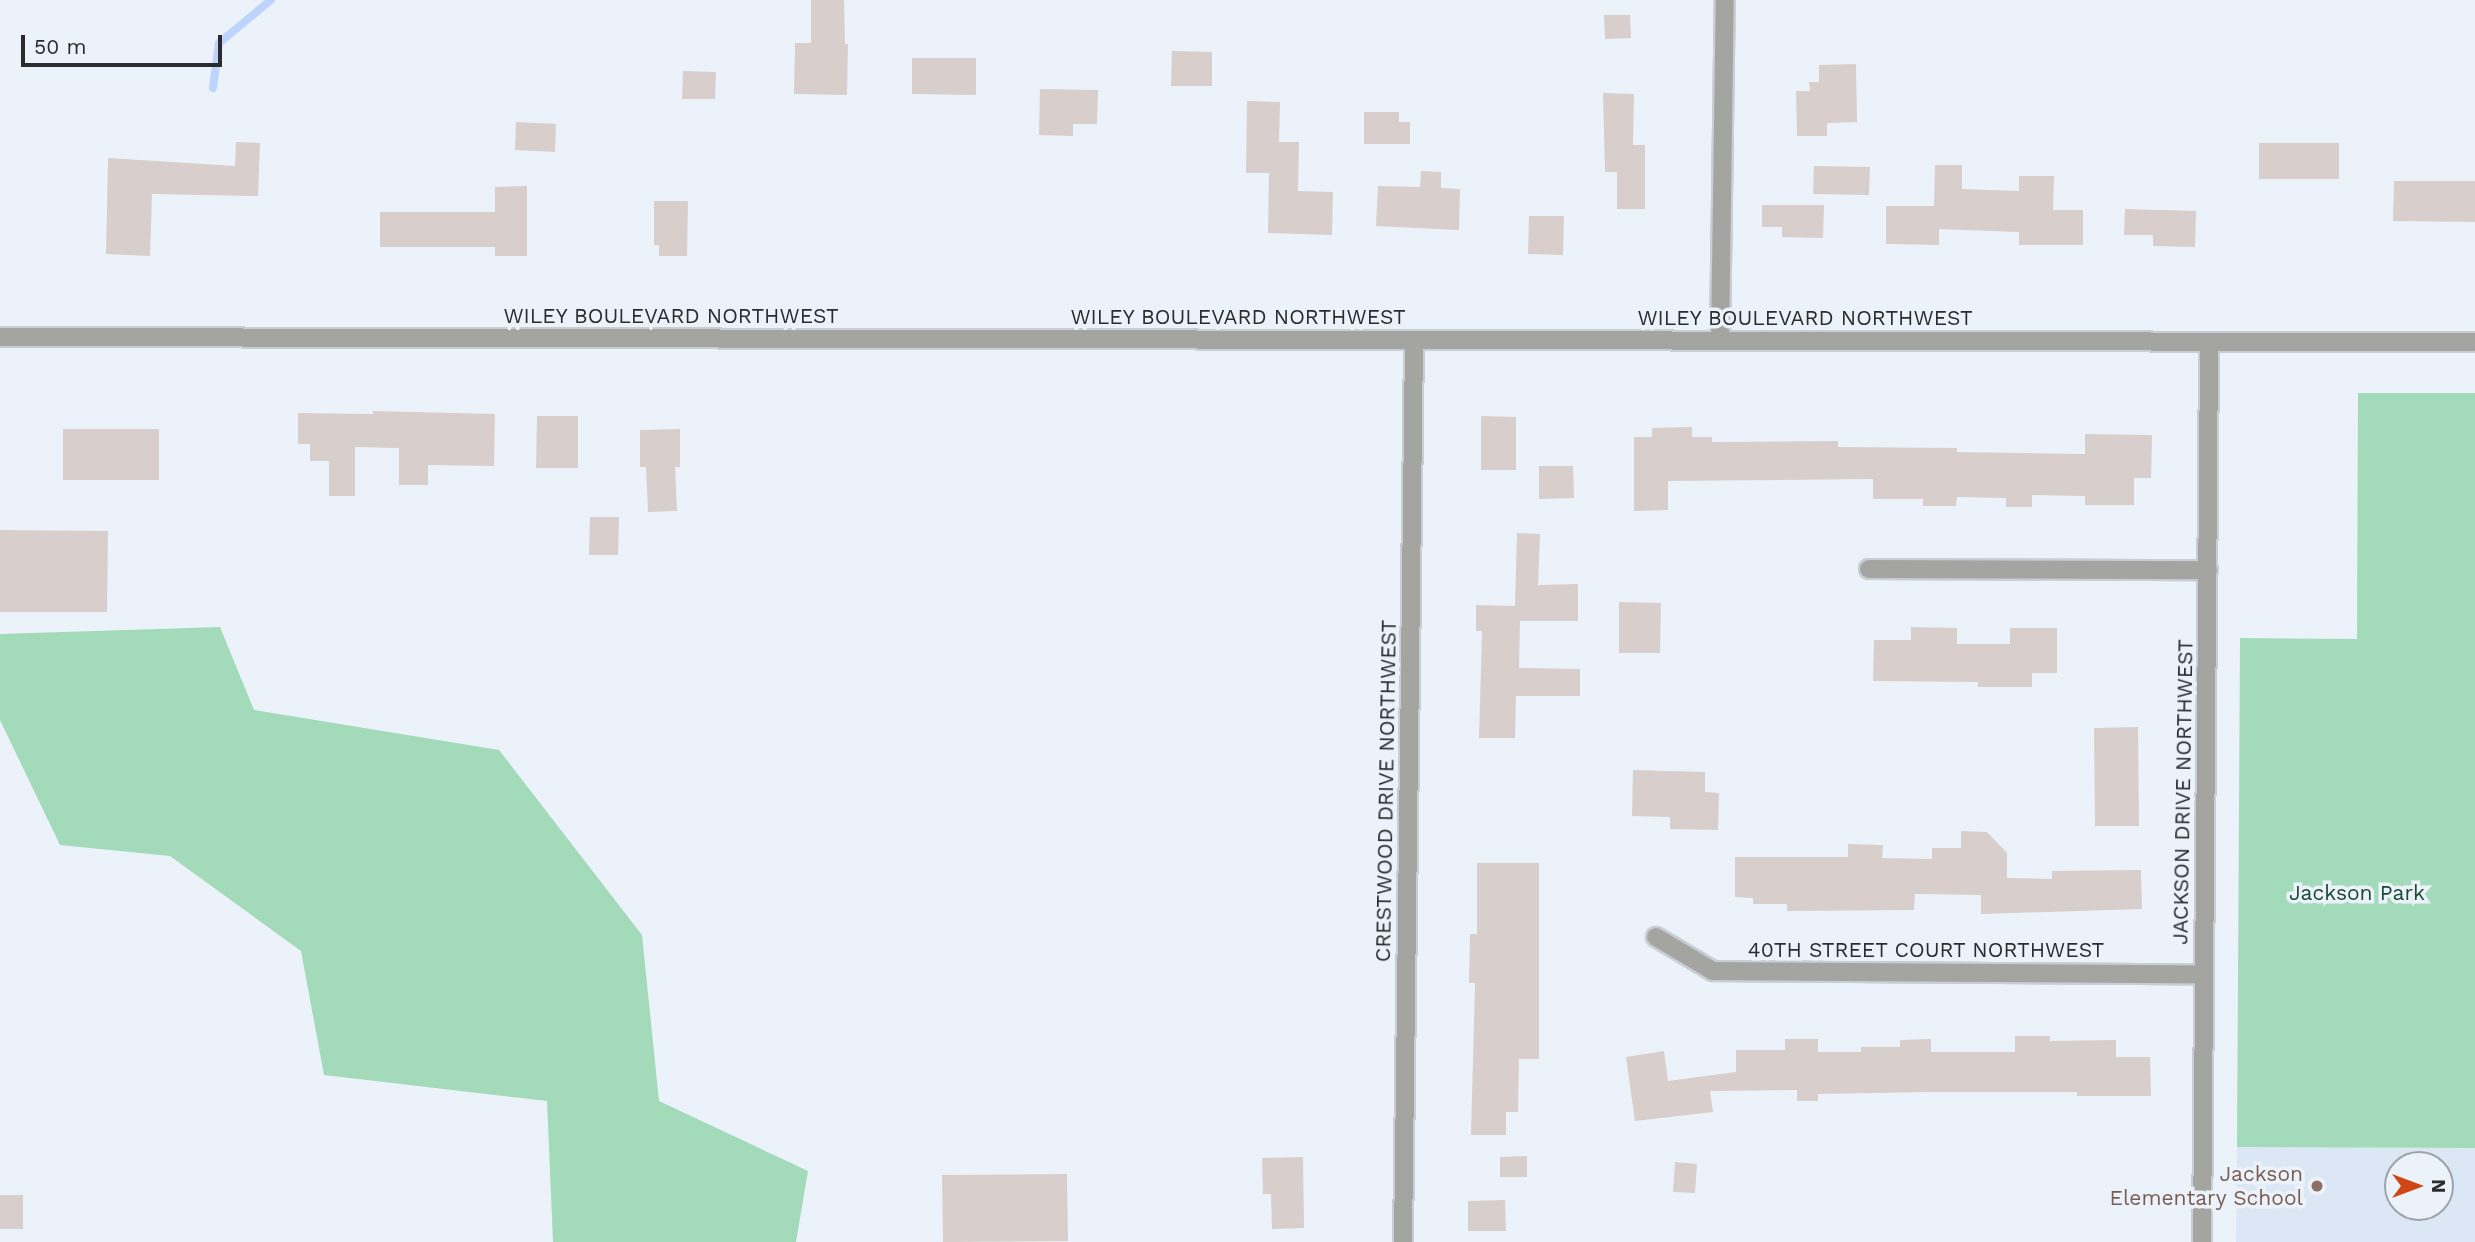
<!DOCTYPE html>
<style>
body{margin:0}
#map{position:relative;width:2475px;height:1242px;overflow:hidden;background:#ecf2fa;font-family:"Work Sans",sans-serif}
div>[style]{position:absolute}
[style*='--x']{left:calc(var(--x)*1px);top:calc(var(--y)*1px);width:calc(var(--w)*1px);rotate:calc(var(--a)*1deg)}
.built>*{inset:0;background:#dce7f5}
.green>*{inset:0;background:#a3daba}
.stream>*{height:8px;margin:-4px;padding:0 4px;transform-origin:4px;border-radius:4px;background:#bdd5fd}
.building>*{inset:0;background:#d8cecb}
.roads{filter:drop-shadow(2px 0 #c9ced5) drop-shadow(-2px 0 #c9ced5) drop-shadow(0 2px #c9ced5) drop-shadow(0 -2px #c9ced5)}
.minor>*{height:18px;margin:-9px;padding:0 9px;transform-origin:9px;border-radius:9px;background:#a4a5a1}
.tertiary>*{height:18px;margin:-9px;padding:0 9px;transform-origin:9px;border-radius:9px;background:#a4a5a1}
.dots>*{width:19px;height:19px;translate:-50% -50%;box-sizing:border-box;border:4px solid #ecf2fa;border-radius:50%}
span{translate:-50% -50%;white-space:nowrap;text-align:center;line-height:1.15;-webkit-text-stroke:7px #ecf2fa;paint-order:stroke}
.street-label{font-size:21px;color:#2a2c2f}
.park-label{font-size:21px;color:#1b4932}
.education-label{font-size:21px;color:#785e54}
.right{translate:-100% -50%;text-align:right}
.north{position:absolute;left:2384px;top:1151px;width:70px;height:70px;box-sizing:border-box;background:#ecf2fa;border:2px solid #9ea3a9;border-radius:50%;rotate:90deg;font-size:19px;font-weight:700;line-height:28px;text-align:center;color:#2a2c2f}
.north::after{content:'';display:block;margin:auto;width:24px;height:32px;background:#ce4714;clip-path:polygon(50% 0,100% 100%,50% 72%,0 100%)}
.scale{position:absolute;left:21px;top:35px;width:201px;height:32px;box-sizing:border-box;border:4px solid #2a2c2f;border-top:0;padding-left:9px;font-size:21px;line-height:24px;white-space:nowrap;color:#2a2c2f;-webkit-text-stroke:5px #ecf2fa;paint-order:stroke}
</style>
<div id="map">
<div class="built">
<div style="clip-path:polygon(evenodd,2237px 1147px,2475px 1148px,2475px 1242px,2236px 1242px,2237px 1147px,2398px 1165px,2440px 1165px,2440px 1207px,2398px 1207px,2398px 1165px)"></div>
</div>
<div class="green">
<div style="clip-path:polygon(2358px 393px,2475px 393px,2475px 1148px,2237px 1147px,2240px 638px,2357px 639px)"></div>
<div style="clip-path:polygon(220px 627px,254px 710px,499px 750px,642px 935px,659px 1101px,808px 1171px,796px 1242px,553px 1242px,547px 1101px,324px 1075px,301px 951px,170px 856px,60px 845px,0 720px,0 634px)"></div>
</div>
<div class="stream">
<div style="--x:213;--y:88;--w:45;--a:-82.4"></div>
<div style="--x:219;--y:43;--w:67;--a:-39.6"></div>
</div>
<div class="building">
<div style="clip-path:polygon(811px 0,844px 0,845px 44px,848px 44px,847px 95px,794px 94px,795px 43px,811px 43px)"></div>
<div style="clip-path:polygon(1604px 15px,1630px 15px,1631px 38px,1605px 39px)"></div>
<div style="clip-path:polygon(1172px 51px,1212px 52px,1212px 86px,1171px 86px)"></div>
<div style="clip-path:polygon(912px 58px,976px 58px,976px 95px,912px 94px)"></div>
<div style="clip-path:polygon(1856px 64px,1857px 122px,1827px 123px,1827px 136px,1797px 136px,1796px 91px,1810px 91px,1809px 82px,1819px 82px,1819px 65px)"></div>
<div style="clip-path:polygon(683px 71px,716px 72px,715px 99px,682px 99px)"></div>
<div style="clip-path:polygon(1040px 89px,1098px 90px,1097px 124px,1073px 124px,1073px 136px,1039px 135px)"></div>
<div style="clip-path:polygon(1603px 93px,1634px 94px,1633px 145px,1645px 145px,1645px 209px,1617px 209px,1617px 172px,1605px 172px)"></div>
<div style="clip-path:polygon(1247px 101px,1280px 102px,1279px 142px,1299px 142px,1298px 191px,1333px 192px,1332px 235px,1268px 233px,1269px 173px,1246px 173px)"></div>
<div style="clip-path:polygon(1364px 112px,1399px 112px,1399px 122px,1410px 122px,1410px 144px,1364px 144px)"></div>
<div style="clip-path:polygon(516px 122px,556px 124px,555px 152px,515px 150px)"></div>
<div style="clip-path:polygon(236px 142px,260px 143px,258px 196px,152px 194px,150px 256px,106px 254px,108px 158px,235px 166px)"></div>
<div style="clip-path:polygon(2259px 143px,2339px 143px,2339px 179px,2259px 179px)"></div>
<div style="clip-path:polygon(1935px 165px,1962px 165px,1962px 189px,2019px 191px,2019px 176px,2054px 176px,2053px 210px,2083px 210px,2083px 245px,2019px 245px,2019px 232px,1939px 229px,1939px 245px,1886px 244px,1886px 206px,1934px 206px)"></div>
<div style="clip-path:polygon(1814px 166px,1870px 167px,1869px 195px,1813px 194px)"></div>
<div style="clip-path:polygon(1421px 171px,1441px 172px,1441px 188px,1460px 189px,1459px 230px,1376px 226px,1378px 186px,1420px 187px)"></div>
<div style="clip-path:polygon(2394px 181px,2475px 181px,2475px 222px,2393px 221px)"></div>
<div style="clip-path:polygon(527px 186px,527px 256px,495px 256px,495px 247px,380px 247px,380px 212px,495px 212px,495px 187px)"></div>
<div style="clip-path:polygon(654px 201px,688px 201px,687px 256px,659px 256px,659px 245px,654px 245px)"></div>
<div style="clip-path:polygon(1762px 205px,1824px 205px,1823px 238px,1782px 237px,1782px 227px,1762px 227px)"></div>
<div style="clip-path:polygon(2125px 209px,2196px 211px,2195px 247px,2153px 246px,2153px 235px,2124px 235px)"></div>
<div style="clip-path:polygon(1529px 216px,1564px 216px,1563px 255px,1528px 254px)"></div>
<div style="clip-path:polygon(373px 411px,495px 414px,494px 466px,428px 465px,428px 485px,399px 485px,399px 448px,355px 447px,355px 496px,329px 496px,329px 461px,310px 461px,310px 444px,298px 444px,298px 413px,373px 414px)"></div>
<div style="clip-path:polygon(537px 416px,578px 416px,578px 468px,536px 468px)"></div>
<div style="clip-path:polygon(1481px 416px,1516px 417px,1516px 470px,1481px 470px)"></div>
<div style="clip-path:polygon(1692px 427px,1692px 437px,1712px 437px,1712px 442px,1838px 441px,1838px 447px,1957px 448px,1957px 452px,2085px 454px,2085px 434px,2152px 435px,2151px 478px,2134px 478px,2134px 505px,2085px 505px,2085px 496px,2032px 495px,2032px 507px,2006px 507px,2006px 498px,1957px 497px,1956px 506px,1923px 506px,1923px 499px,1873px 499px,1873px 479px,1668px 481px,1668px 510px,1634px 511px,1634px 437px,1652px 437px,1652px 428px)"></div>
<div style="clip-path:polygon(63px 429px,159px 429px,159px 480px,63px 480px)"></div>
<div style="clip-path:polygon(680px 429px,680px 467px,675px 467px,677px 511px,648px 512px,646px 467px,640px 467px,640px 430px)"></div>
<div style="clip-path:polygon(1539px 466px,1573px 466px,1574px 498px,1539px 499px)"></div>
<div style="clip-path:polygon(590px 517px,619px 517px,618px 555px,589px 555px)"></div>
<div style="clip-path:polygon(0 530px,108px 531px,107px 612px,0 612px)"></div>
<div style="clip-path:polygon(1517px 533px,1540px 534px,1538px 585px,1578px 584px,1578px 621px,1520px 621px,1519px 668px,1580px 669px,1580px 696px,1516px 696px,1515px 738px,1479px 738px,1482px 631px,1476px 631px,1476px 605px,1515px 606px)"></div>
<div style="clip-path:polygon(1619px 602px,1661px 603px,1660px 653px,1619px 653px)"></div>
<div style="clip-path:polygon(1911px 627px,1957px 628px,1957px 644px,2010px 644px,2010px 628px,2057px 628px,2057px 673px,2032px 673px,2032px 687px,1978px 687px,1978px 682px,1873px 681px,1874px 640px,1911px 640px)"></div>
<div style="clip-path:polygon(2138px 727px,2139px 826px,2095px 826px,2094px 728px)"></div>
<div style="clip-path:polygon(1633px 770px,1705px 772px,1705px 792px,1719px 793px,1718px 830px,1670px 829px,1670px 817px,1632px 816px)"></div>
<div style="clip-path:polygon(1961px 831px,1987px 832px,2007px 853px,2007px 878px,2052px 879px,2052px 871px,2141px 870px,2142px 909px,1981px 914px,1981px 895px,1915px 894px,1914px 910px,1787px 911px,1787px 904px,1753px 904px,1753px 898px,1735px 897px,1735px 857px,1848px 857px,1848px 844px,1883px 845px,1882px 858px,1932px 859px,1932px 848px,1961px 848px)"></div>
<div style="clip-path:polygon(1477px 863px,1539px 863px,1539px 1059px,1519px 1059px,1518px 1112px,1506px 1112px,1506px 1135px,1471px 1135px,1475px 983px,1469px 983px,1470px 934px,1477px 934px)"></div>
<div style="clip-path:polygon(2015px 1036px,2050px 1036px,2050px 1041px,2116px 1040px,2116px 1057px,2150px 1057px,2151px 1096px,2077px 1096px,2077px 1092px,1931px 1092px,1818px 1094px,1818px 1101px,1797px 1101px,1797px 1090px,1710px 1091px,1713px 1112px,1635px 1121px,1626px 1057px,1664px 1051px,1668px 1081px,1736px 1072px,1736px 1050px,1785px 1050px,1785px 1039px,1818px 1039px,1818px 1052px,1861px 1052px,1861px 1047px,1900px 1047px,1900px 1040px,1931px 1039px,1931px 1052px,2015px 1052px)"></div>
<div style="clip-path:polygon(1527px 1156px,1527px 1177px,1500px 1177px,1500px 1157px)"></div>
<div style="clip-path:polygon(1303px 1157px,1304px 1228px,1272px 1229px,1271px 1194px,1263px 1194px,1262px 1158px)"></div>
<div style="clip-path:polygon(1675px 1162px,1697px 1164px,1695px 1193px,1673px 1192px)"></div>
<div style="clip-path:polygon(1067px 1174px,1068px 1241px,943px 1242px,942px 1175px)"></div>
<div style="clip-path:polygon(0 1195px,23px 1195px,23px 1229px,0 1229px)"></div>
<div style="clip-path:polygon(1505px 1200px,1506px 1231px,1468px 1231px,1468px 1201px)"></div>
</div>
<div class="roads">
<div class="minor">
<div style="--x:1720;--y:341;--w:341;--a:-89.2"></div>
<div style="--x:1869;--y:569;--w:339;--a:0.2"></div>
<div style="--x:1656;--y:937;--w:66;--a:30.8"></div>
<div style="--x:1713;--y:971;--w:491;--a:0.4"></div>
<div style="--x:1403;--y:1242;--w:902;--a:-89.3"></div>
<div style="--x:2202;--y:1242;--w:900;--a:-89.55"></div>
</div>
<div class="tertiary">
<div style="--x:0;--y:337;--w:2475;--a:0.12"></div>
</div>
</div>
<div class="dots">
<div style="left:2317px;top:1186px;background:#8d6e63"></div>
</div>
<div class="street-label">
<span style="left:671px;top:316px">WILEY BOULEVARD NORTHWEST</span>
<span style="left:1238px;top:317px">WILEY BOULEVARD NORTHWEST</span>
<span style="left:1805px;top:318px">WILEY BOULEVARD NORTHWEST</span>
<span style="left:1386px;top:791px;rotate:-89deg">CRESTWOOD DRIVE NORTHWEST</span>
<span style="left:2183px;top:792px;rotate:-89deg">JACKSON DRIVE NORTHWEST</span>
<span style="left:1926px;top:950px">40TH STREET COURT NORTHWEST</span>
</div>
<div class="park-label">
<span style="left:2357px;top:893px">Jackson Park</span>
</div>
<div class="education-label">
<span class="right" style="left:2303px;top:1186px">Jackson<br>Elementary School</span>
</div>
<div class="north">N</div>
<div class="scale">50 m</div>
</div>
